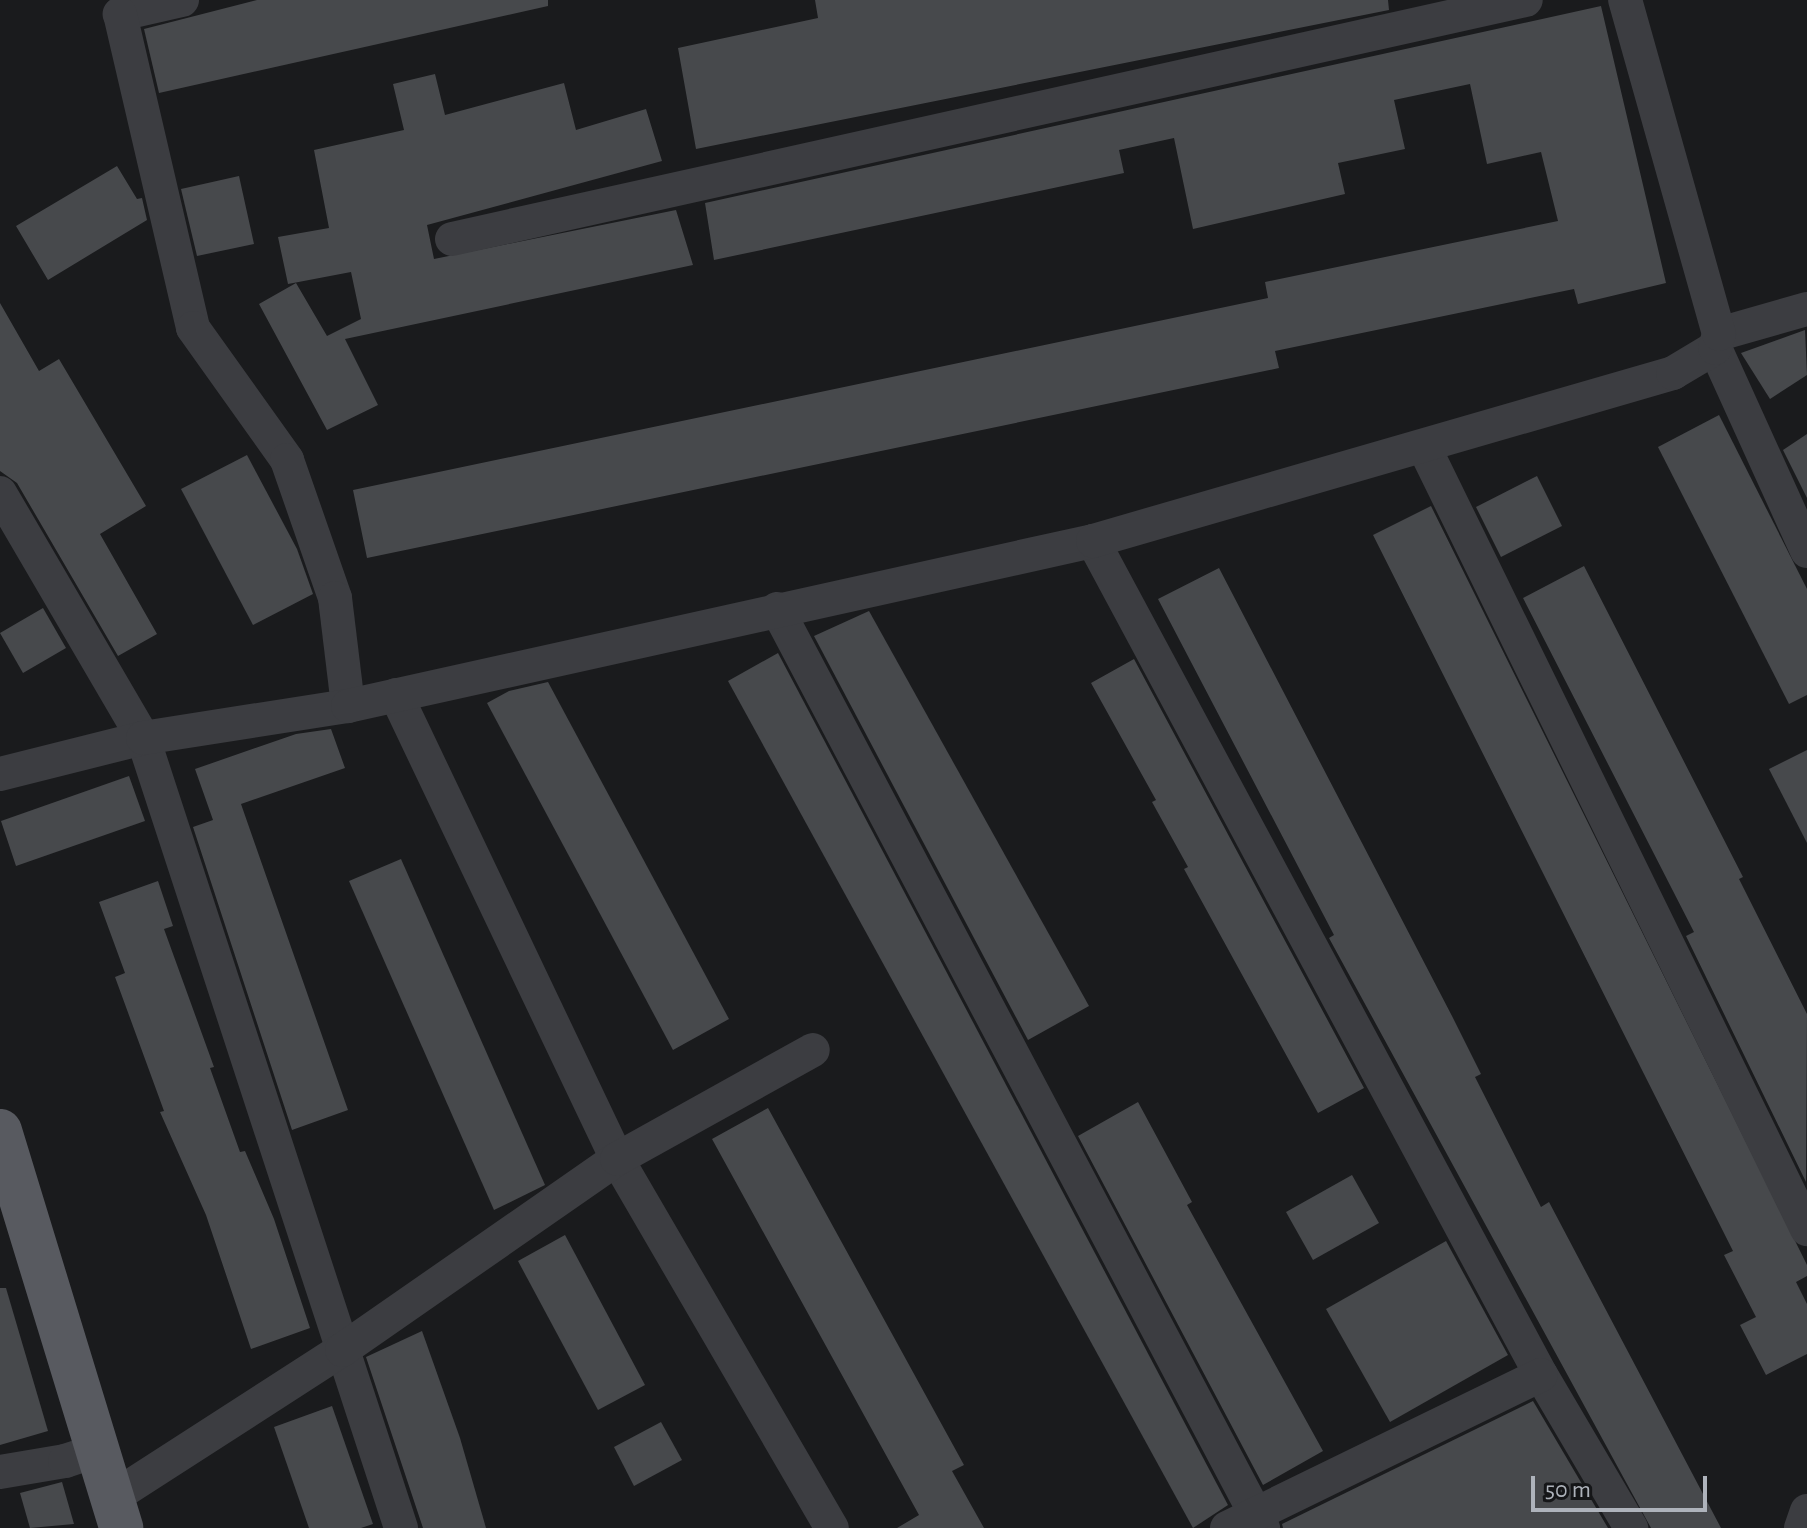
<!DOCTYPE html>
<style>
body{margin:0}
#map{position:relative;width:1807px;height:1528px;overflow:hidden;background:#1a1b1d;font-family:"Alegreya Sans",sans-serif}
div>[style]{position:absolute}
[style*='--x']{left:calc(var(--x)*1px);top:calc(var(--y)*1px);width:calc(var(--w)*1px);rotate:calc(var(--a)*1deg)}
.building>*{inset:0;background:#47494c}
.minor>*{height:34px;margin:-17px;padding:0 17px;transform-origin:17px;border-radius:17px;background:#3c3d41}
.major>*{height:44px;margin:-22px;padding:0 22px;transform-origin:22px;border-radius:22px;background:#585a60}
span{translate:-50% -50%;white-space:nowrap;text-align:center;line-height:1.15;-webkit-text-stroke:7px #151618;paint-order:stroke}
.scale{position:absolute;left:1531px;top:1476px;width:176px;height:36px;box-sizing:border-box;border:4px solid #aeb3bb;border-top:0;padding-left:10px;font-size:24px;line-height:28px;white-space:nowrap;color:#aeb3bb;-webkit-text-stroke:6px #151618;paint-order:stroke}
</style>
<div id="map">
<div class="building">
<div style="clip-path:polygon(257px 0,548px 0,548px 6px,159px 93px,144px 29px)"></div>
<div style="clip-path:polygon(815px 0,1388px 0,1389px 10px,696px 149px,678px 48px,818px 18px)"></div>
<div style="clip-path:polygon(1601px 6px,1666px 283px,1578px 304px,1574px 289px,1275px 351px,1279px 368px,367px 558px,353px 490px,1268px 298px,1265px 282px,1558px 221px,1541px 152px,1487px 164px,1470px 84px,1394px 100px,1405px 149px,1338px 163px,1345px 194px,1193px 229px,1174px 138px,1119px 150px,1124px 173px,714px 260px,705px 203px)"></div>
<div style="clip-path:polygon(435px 74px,445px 115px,564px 83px,576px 130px,646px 109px,662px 161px,427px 225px,434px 259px,676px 210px,693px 265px,345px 339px,378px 405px,327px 430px,259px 304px,296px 283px,327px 336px,361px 319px,351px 272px,288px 284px,278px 237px,329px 228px,314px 150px,404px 130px,393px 84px)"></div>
<div style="clip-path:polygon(117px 166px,137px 199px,142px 198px,147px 220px,48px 280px,16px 226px)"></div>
<div style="clip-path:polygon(239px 176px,254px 244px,197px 256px,181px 189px)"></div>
<div style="clip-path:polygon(0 303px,39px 371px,59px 359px,146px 506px,100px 534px,157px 634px,118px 656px,17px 483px,0 471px)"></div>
<div style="clip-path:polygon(1805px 330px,1807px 375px,1770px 399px,1741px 353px)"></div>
<div style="clip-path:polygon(1719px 415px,1807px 589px,1807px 695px,1789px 704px,1658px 447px)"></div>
<div style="clip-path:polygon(1807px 434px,1807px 498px,1783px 450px)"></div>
<div style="clip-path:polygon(247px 455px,297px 549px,313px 594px,253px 625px,181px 489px)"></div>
<div style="clip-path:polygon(1537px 476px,1562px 526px,1501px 557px,1476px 507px)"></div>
<div style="clip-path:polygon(1431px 506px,1807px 1265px,1807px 1276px,1796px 1282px,1807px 1304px,1807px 1354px,1766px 1375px,1740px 1325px,1756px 1317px,1724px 1255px,1733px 1251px,1373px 535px)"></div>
<div style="clip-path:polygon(1584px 566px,1743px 877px,1739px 879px,1807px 1014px,1806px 1182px,1686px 936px,1694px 932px,1523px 598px)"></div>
<div style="clip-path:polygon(1219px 568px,1452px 1016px,1481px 1074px,1475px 1077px,1541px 1207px,1549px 1202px,1721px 1528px,1651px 1528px,1329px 938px,1334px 935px,1158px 599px)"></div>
<div style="clip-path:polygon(43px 608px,66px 648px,23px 673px,0 633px)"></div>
<div style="clip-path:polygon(869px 611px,1089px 1006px,1028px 1040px,814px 636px)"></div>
<div style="clip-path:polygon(778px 653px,1228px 1505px,1193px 1528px,728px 681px)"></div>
<div style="clip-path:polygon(1134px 659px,1364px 1088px,1318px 1113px,1184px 869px,1188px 867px,1152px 802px,1156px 800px,1091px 683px)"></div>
<div style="clip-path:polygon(548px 682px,729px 1019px,673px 1050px,487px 703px,509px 691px)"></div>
<div style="clip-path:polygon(331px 729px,345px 768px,241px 804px,348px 1110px,292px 1130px,193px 827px,213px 820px,195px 769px,296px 734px)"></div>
<div style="clip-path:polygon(1807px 750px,1807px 843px,1769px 769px)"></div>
<div style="clip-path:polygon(129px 776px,145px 821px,16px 866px,1px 821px)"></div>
<div style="clip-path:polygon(401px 859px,545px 1185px,494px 1210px,349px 881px)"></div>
<div style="clip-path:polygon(158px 881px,173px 926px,164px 929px,214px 1067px,210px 1068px,240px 1152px,245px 1151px,274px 1219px,310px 1328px,251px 1349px,206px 1215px,160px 1112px,164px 1111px,115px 977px,125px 973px,99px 902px)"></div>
<div style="clip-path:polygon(1138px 1102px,1192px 1202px,1187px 1205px,1323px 1451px,1263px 1485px,1078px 1136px)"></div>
<div style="clip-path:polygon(768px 1108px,964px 1465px,952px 1471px,984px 1528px,897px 1528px,919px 1515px,712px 1139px)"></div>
<div style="clip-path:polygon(1352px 1175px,1379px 1223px,1313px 1260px,1286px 1212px)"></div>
<div style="clip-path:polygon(565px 1235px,645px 1385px,598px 1410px,518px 1261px)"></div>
<div style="clip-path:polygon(1446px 1241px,1508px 1355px,1390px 1422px,1326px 1309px)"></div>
<div style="clip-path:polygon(0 1288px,6px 1288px,48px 1431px,0 1445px)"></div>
<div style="clip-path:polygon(422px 1331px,460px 1438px,486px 1528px,423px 1528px,366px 1357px)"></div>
<div style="clip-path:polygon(1533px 1401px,1608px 1528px,1283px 1528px,1282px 1524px)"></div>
<div style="clip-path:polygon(332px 1406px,373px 1524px,361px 1528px,309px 1528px,274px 1427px)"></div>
<div style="clip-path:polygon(661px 1422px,682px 1460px,634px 1486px,614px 1447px)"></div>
<div style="clip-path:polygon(62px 1482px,74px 1524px,30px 1528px,20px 1493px)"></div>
</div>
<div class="minor">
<div style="--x:182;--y:0;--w:64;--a:167.3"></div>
<div style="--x:120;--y:14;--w:322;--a:76.9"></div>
<div style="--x:193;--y:328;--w:162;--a:54.5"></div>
<div style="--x:287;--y:460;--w:146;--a:70.8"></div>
<div style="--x:335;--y:598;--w:109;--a:83.1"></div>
<div style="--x:452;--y:239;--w:1100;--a:-12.55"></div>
<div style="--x:1719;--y:334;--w:91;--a:-15.9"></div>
<div style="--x:1715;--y:348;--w:223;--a:65.6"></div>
<div style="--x:1424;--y:447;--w:871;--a:63.91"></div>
<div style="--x:0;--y:493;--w:284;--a:59.7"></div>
<div style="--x:143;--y:738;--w:831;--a:71.91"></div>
<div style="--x:1093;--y:541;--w:947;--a:61.76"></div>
<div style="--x:1541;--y:1375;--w:178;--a:59.5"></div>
<div style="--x:777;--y:609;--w:1040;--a:62.13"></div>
<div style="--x:396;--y:695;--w:514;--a:64.53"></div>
<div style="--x:617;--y:1159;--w:427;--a:59.8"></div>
<div style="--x:0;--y:774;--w:147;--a:-14.1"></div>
<div style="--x:143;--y:738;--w:207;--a:-8.9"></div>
<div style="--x:348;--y:706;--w:763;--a:-12.49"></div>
<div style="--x:1093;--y:541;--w:604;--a:-16.15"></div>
<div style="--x:1673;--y:373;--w:49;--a:-30.8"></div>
<div style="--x:1715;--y:348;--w:15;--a:-74"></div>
<div style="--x:1719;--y:334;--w:347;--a:-105.7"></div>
<div style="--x:0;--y:1472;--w:66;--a:-9.6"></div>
<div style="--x:65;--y:1461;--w:35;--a:-18"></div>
<div style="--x:112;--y:1498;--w:274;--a:-32.8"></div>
<div style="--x:342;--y:1350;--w:335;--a:-34.8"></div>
<div style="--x:617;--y:1159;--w:224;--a:-29.1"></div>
<div style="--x:1227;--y:1528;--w:349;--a:-26"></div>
<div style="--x:1801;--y:1528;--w:18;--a:-71"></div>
</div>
<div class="major">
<div style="--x:0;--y:1131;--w:415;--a:73"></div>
</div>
<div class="scale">50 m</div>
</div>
